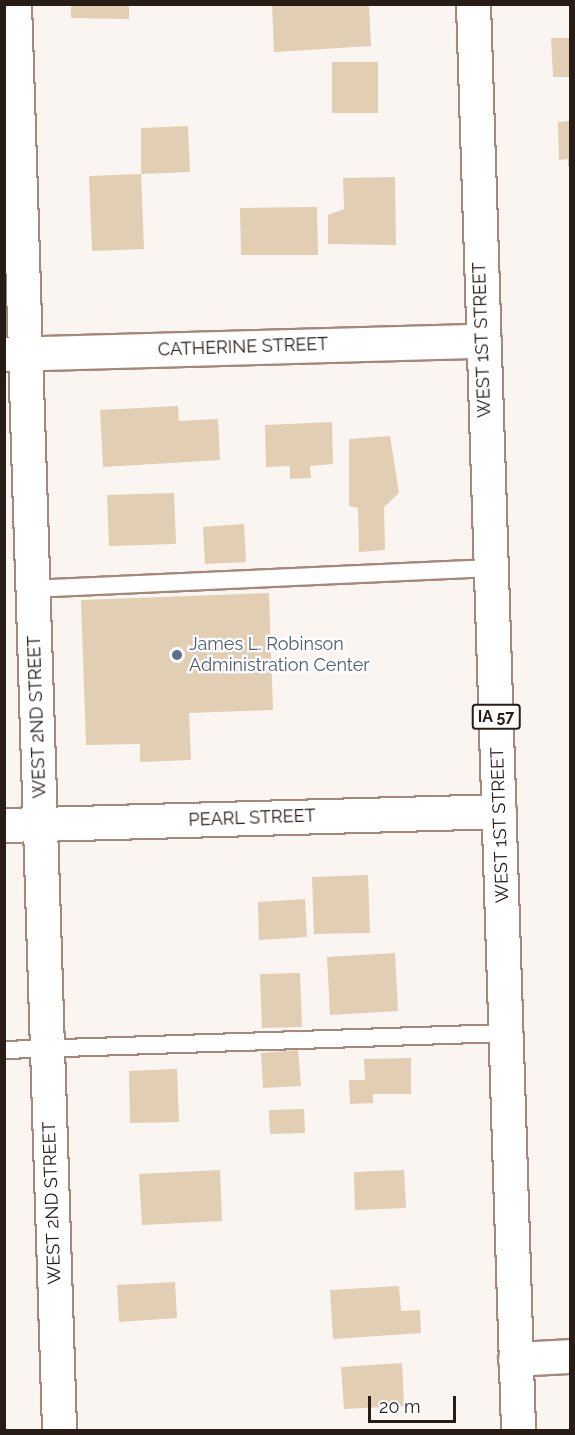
<!DOCTYPE html>
<style>
body{margin:0}
#map{position:relative;width:575px;height:1435px;overflow:hidden;background:#fbf5f2;font-family:Raleway,sans-serif}
div>[style]{position:absolute}
[style*='--x']{left:calc(var(--x)*1px);top:calc(var(--y)*1px);width:calc(var(--w)*1px);rotate:calc(var(--a)*1deg)}
.building>*{inset:0;background:#e1ceb3}
.roads{filter:drop-shadow(2px 0 #a5887a) drop-shadow(-2px 0 #a5887a) drop-shadow(0 2px #a5887a) drop-shadow(0 -2px #a5887a)}
.lane>*{height:16px;margin:-8px;padding:0 8px;transform-origin:8px;border-radius:8px;background:#fff}
.street>*{height:33px;margin:-16.5px;padding:0 16.5px;transform-origin:16.5px;border-radius:16.5px;background:#fff}
.secondary>*{height:33px;margin:-16.5px;padding:0 16.5px;transform-origin:16.5px;border-radius:16.5px;background:#fff}
.primary>*{height:33px;margin:-16.5px;padding:0 16.5px;transform-origin:16.5px;border-radius:16.5px;background:#fff}
.dots>*{width:16px;height:16px;translate:-50% -50%;box-sizing:border-box;border:3px solid #fff;border-radius:50%}
span{translate:-50% -50%;white-space:nowrap;text-align:center;line-height:1.15;-webkit-text-stroke:4.5px #fff;paint-order:stroke}
.shield-label span{padding:2px 4px;background:#fff;border:2px solid;border-radius:4px;-webkit-text-stroke-width:0}
.shield-label{font-size:16px;color:#271c16;font-weight:700}
.street-label{font-size:18px;color:#271c16}
.service-label{font-size:18px;color:#4e5e75}
.left{translate:0 -50%;text-align:left}
.frame{position:absolute;inset:0;border:6px solid #271c16;pointer-events:none}
.scale{position:absolute;left:368px;top:1396px;width:88px;height:27px;box-sizing:border-box;border:3px solid #271c16;border-top:0;padding-left:8px;font-size:18px;line-height:21px;white-space:nowrap;color:#271c16;-webkit-text-stroke:4px #fff;paint-order:stroke}
</style>
<div id="map">
<div class="building">
<div style="clip-path:polygon(71px 4px,129px 4px,129px 19px,71px 18px)"></div>
<div style="clip-path:polygon(272px 4px,369px 6px,371px 46px,274px 52px)"></div>
<div style="clip-path:polygon(551px 38px,570px 38px,570px 77px,553px 77px)"></div>
<div style="clip-path:polygon(332px 62px,378px 62px,378px 113px,332px 113px)"></div>
<div style="clip-path:polygon(570px 121px,570px 166px,568px 166px,568px 159px,559px 160px,558px 122px)"></div>
<div style="clip-path:polygon(188px 126px,190px 172px,141px 174px,141px 128px)"></div>
<div style="clip-path:polygon(141px 174px,144px 249px,92px 251px,89px 176px)"></div>
<div style="clip-path:polygon(395px 177px,396px 245px,328px 244px,328px 215px,344px 209px,343px 178px)"></div>
<div style="clip-path:polygon(317px 207px,318px 255px,241px 255px,240px 208px)"></div>
<div style="clip-path:polygon(178px 406px,179px 421px,218px 419px,220px 460px,103px 467px,100px 410px)"></div>
<div style="clip-path:polygon(332px 422px,333px 464px,310px 466px,311px 478px,290px 479px,290px 466px,266px 467px,265px 425px)"></div>
<div style="clip-path:polygon(390px 436px,399px 493px,384px 507px,385px 550px,359px 552px,358px 508px,349px 506px,349px 439px)"></div>
<div style="clip-path:polygon(174px 493px,176px 544px,109px 546px,107px 495px)"></div>
<div style="clip-path:polygon(244px 524px,246px 562px,205px 564px,203px 527px)"></div>
<div style="clip-path:polygon(269px 593px,273px 710px,189px 713px,191px 760px,140px 762px,140px 744px,86px 745px,81px 600px)"></div>
<div style="clip-path:polygon(368px 875px,370px 933px,314px 934px,312px 877px)"></div>
<div style="clip-path:polygon(305px 899px,307px 937px,259px 940px,258px 902px)"></div>
<div style="clip-path:polygon(395px 953px,398px 1011px,330px 1015px,327px 957px)"></div>
<div style="clip-path:polygon(300px 973px,302px 1027px,262px 1028px,260px 974px)"></div>
<div style="clip-path:polygon(298px 1050px,301px 1086px,263px 1088px,261px 1053px)"></div>
<div style="clip-path:polygon(411px 1058px,411px 1094px,373px 1094px,373px 1103px,350px 1104px,349px 1080px,365px 1080px,364px 1059px)"></div>
<div style="clip-path:polygon(177px 1069px,179px 1122px,130px 1123px,129px 1071px)"></div>
<div style="clip-path:polygon(304px 1109px,305px 1133px,270px 1134px,269px 1110px)"></div>
<div style="clip-path:polygon(220px 1170px,222px 1221px,142px 1225px,139px 1174px)"></div>
<div style="clip-path:polygon(404px 1170px,406px 1208px,355px 1210px,354px 1172px)"></div>
<div style="clip-path:polygon(175px 1282px,177px 1318px,119px 1322px,117px 1285px)"></div>
<div style="clip-path:polygon(399px 1286px,401px 1311px,420px 1310px,421px 1333px,333px 1339px,330px 1290px)"></div>
<div style="clip-path:polygon(402px 1363px,404px 1406px,344px 1409px,341px 1367px)"></div>
</div>
<div class="roads">
<div class="lane">
<div style="--x:32;--y:589;--w:458;--a:-2.6"></div>
<div style="--x:4;--y:1050;--w:502;--a:-1.94"></div>
</div>
<div class="street">
<div style="--x:14;--y:4;--w:1427;--a:88.19"></div>
<div style="--x:4;--y:354;--w:478;--a:-1.6"></div>
<div style="--x:515;--y:1359;--w:55;--a:-3.1"></div>
</div>
<div class="secondary">
<div style="--x:4;--y:825;--w:495;--a:-1.6"></div>
</div>
<div class="primary">
<div style="--x:473;--y:4;--w:1427;--a:88.19"></div>
</div>
</div>
<div class="dots">
<div style="left:177px;top:655px;background:#5c6f8a"></div>
</div>
<div class="shield-label">
<span style="left:496px;top:717px">IA 57</span>
</div>
<div class="street-label">
<span style="left:482px;top:340px;rotate:-92deg">WEST 1ST STREET</span>
<span style="left:243px;top:347px;rotate:-2deg">CATHERINE STREET</span>
<span style="left:37px;top:717px;rotate:-92deg">WEST 2ND STREET</span>
<span style="left:252px;top:818px;rotate:-2deg">PEARL STREET</span>
<span style="left:500px;top:825px;rotate:-92deg">WEST 1ST STREET</span>
<span style="left:52px;top:1203px;rotate:-92deg">WEST 2ND STREET</span>
</div>
<div class="service-label">
<span class="left" style="left:189px;top:655px">James L. Robinson<br>Administration Center</span>
</div>
<div class="frame"></div>
<div class="scale">20 m</div>
</div>
